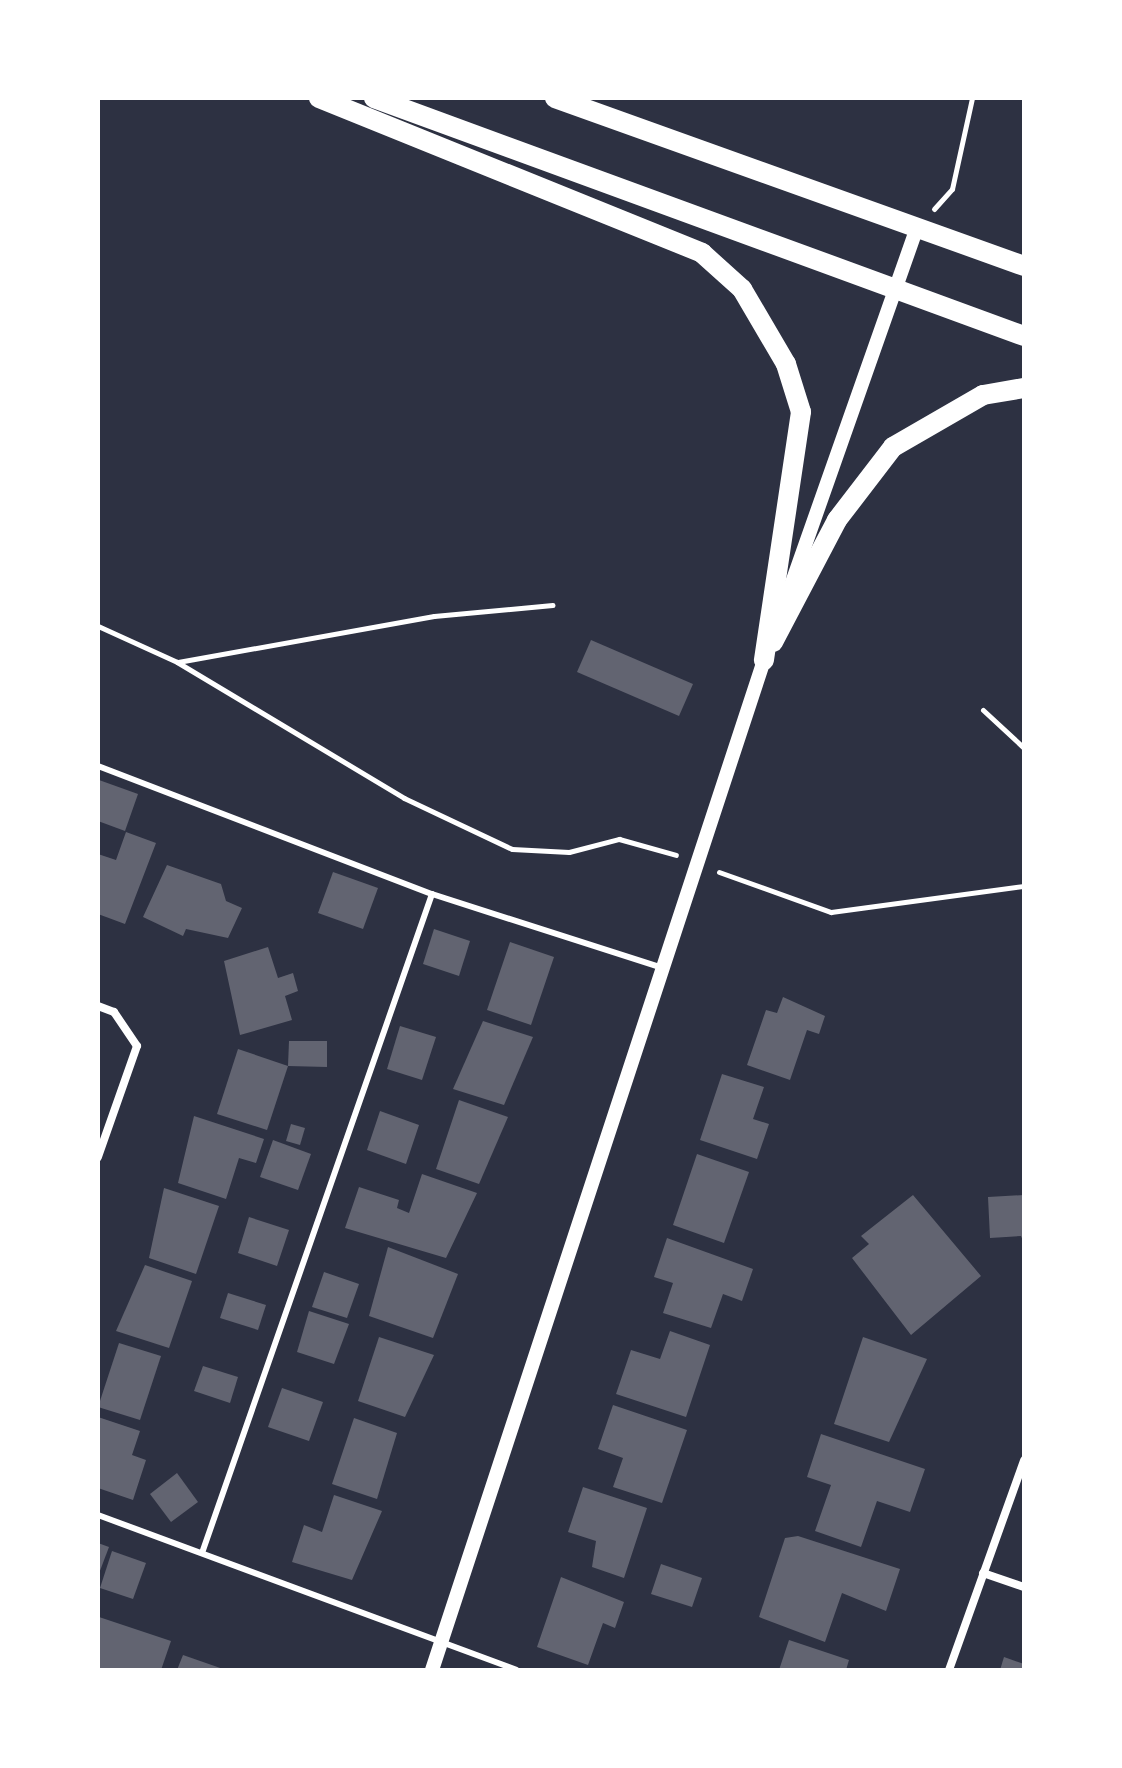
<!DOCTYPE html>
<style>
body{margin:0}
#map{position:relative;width:1122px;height:1768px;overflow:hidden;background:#2d3142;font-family:"Public Sans",sans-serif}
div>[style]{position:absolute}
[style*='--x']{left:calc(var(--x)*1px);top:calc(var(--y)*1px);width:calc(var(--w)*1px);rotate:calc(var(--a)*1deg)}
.building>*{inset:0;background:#626471}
.path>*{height:5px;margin:-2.5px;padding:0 2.5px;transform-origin:2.5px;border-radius:2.5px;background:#fff}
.service>*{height:6px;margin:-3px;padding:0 3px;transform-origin:3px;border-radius:3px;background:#fff}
.minor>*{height:8px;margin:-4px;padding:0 4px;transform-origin:4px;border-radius:4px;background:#fff}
.tertiary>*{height:14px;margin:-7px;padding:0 7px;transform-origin:7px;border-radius:7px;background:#fff}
.primary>*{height:20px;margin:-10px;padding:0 10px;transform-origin:10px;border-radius:10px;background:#fff}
span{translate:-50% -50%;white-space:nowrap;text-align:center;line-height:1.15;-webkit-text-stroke:8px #fff;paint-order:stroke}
.frame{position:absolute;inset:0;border:100px solid #fff;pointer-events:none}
</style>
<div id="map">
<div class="building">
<div style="clip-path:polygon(591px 640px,693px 684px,679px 716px,577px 672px)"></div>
<div style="clip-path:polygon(99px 780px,138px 794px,125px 831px,98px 821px)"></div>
<div style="clip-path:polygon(126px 832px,156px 843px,125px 924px,98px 914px,98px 854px,116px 860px)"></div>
<div style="clip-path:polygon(167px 865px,221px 884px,226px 901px,242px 908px,228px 938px,186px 929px,183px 936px,143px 917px)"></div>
<div style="clip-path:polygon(333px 872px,378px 888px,363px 929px,318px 913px)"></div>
<div style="clip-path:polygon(434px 929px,470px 941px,459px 976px,423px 964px)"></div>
<div style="clip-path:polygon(510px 942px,554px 957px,531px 1025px,487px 1010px)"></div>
<div style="clip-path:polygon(268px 947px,278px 978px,293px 973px,298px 991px,285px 996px,292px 1020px,240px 1035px,224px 961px)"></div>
<div style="clip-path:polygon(783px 997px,825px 1016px,819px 1034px,807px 1030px,790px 1080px,747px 1065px,766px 1010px,777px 1013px)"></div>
<div style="clip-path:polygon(483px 1021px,533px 1037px,504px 1105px,453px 1089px)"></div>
<div style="clip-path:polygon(400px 1026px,436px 1037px,422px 1080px,387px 1069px)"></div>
<div style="clip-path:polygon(289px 1041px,327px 1041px,327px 1067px,288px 1066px)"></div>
<div style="clip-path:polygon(238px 1049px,288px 1066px,267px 1130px,217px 1114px)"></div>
<div style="clip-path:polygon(722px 1074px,764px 1087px,753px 1119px,769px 1124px,757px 1159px,700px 1140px)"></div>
<div style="clip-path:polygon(459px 1100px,508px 1117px,479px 1184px,436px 1169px)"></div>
<div style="clip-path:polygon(380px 1111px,419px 1125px,406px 1164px,367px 1150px)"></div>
<div style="clip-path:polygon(194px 1116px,264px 1139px,256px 1163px,239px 1158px,226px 1199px,178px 1183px)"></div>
<div style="clip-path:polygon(291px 1124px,305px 1128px,300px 1145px,286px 1141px)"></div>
<div style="clip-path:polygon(273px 1140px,311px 1154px,298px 1190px,260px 1177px)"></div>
<div style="clip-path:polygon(697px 1154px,749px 1172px,724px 1243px,673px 1225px)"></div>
<div style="clip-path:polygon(422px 1174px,477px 1193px,446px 1258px,345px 1228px,359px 1187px,399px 1200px,397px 1208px,409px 1213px)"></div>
<div style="clip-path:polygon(164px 1188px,219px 1206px,196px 1274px,149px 1258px)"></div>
<div style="clip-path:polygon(913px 1195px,981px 1276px,911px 1335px,852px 1258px,869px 1244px,861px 1236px)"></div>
<div style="clip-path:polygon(1024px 1195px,1024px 1243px,1021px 1236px,990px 1238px,988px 1197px)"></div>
<div style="clip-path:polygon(249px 1217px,289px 1230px,277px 1266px,238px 1253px)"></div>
<div style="clip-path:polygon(667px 1238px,753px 1269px,742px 1301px,723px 1294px,711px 1328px,663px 1313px,673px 1283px,654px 1277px)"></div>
<div style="clip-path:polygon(388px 1247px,458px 1274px,433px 1338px,369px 1316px)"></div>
<div style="clip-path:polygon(145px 1265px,192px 1281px,169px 1348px,116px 1331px)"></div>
<div style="clip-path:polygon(324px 1272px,359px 1284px,347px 1318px,312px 1307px)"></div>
<div style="clip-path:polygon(228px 1293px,266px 1305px,258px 1330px,220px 1318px)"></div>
<div style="clip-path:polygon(309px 1311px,349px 1324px,334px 1364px,297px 1352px)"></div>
<div style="clip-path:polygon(670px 1331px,710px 1345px,686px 1417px,616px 1394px,631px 1350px,660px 1359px)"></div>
<div style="clip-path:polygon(379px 1337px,434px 1355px,405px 1417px,358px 1401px)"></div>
<div style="clip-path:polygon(863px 1337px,927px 1359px,889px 1442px,834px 1424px)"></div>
<div style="clip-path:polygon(119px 1343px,161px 1356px,140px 1420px,98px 1407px)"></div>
<div style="clip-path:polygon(203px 1366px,238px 1377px,230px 1403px,194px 1391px)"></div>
<div style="clip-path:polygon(282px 1388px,323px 1402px,309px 1441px,268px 1427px)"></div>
<div style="clip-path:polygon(613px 1405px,687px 1430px,662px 1503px,613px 1487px,623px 1458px,598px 1449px)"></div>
<div style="clip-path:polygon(98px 1417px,140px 1431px,132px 1455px,146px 1460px,133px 1500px,98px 1488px)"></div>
<div style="clip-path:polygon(354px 1418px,397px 1433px,377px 1499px,332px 1484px)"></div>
<div style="clip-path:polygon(821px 1434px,925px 1469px,910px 1512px,877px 1501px,861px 1547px,815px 1531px,831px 1485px,807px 1477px)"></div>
<div style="clip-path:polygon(177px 1473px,198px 1502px,171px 1522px,150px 1494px)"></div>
<div style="clip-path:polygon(583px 1487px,647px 1508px,624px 1578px,592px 1567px,596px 1541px,568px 1532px)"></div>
<div style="clip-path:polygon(334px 1495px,382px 1511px,352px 1580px,292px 1562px,304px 1525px,322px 1532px)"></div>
<div style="clip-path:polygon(798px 1536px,900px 1569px,886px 1611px,842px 1593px,825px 1642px,759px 1617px,785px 1538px)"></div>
<div style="clip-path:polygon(98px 1543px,109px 1547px,98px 1576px)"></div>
<div style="clip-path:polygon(112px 1551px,146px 1563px,133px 1599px,100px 1588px)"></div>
<div style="clip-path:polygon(661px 1564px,702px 1578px,692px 1607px,651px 1594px)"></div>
<div style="clip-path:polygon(561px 1577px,624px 1602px,615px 1628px,603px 1623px,588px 1665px,537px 1647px)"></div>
<div style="clip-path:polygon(99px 1617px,171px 1641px,161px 1670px,98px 1670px)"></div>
<div style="clip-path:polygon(789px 1640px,849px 1660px,846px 1670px,779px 1670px)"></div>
<div style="clip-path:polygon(183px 1655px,226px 1670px,177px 1670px)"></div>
<div style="clip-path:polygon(1004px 1657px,1024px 1664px,1024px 1670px,1000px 1670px)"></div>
</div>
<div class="path">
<div style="--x:934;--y:209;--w:27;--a:-48"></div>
<div style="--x:952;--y:189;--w:93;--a:-77.6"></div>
<div style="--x:98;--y:626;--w:87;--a:24.5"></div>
<div style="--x:177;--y:662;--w:265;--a:30.9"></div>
<div style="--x:404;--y:798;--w:119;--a:25.3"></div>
<div style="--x:512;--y:849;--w:57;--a:3"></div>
<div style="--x:569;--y:852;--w:52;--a:-14.6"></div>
<div style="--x:619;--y:839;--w:59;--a:15.7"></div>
<div style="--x:178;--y:662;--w:260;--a:-10.2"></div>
<div style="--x:434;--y:616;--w:119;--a:-5.3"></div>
<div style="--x:983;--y:710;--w:56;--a:42.8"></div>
<div style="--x:719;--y:872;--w:119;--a:19.7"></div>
<div style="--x:831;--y:912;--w:195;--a:-7.7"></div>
</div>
<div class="service">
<div style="--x:98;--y:766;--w:358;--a:21"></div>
<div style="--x:432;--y:894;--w:242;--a:17.8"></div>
<div style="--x:98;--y:1515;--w:446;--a:20.3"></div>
<div style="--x:202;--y:1553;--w:698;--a:-70.76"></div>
</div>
<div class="minor">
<div style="--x:98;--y:1006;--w:17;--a:21"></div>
<div style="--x:114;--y:1012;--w:41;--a:55.9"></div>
<div style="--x:137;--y:1046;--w:118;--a:109.4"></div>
<div style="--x:983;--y:1573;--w:43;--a:18.9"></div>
<div style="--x:949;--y:1670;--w:223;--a:-70.3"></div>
</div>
<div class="tertiary">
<div style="--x:783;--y:608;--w:404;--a:-70.6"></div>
<div style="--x:432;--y:1670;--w:1069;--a:-71.8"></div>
</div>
<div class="primary">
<div style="--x:319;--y:98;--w:413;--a:22"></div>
<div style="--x:702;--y:253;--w:54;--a:42"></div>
<div style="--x:742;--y:289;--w:87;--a:59.6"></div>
<div style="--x:786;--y:364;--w:50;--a:72.6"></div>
<div style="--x:801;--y:412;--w:251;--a:98.5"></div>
<div style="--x:374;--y:98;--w:692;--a:20.11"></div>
<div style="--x:555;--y:98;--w:498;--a:19.7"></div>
<div style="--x:773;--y:642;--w:138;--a:-62.3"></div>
<div style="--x:837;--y:520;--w:92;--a:-52.5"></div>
<div style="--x:893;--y:447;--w:104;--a:-30"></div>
<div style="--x:983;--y:395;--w:42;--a:-9.7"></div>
</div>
<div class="frame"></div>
</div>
